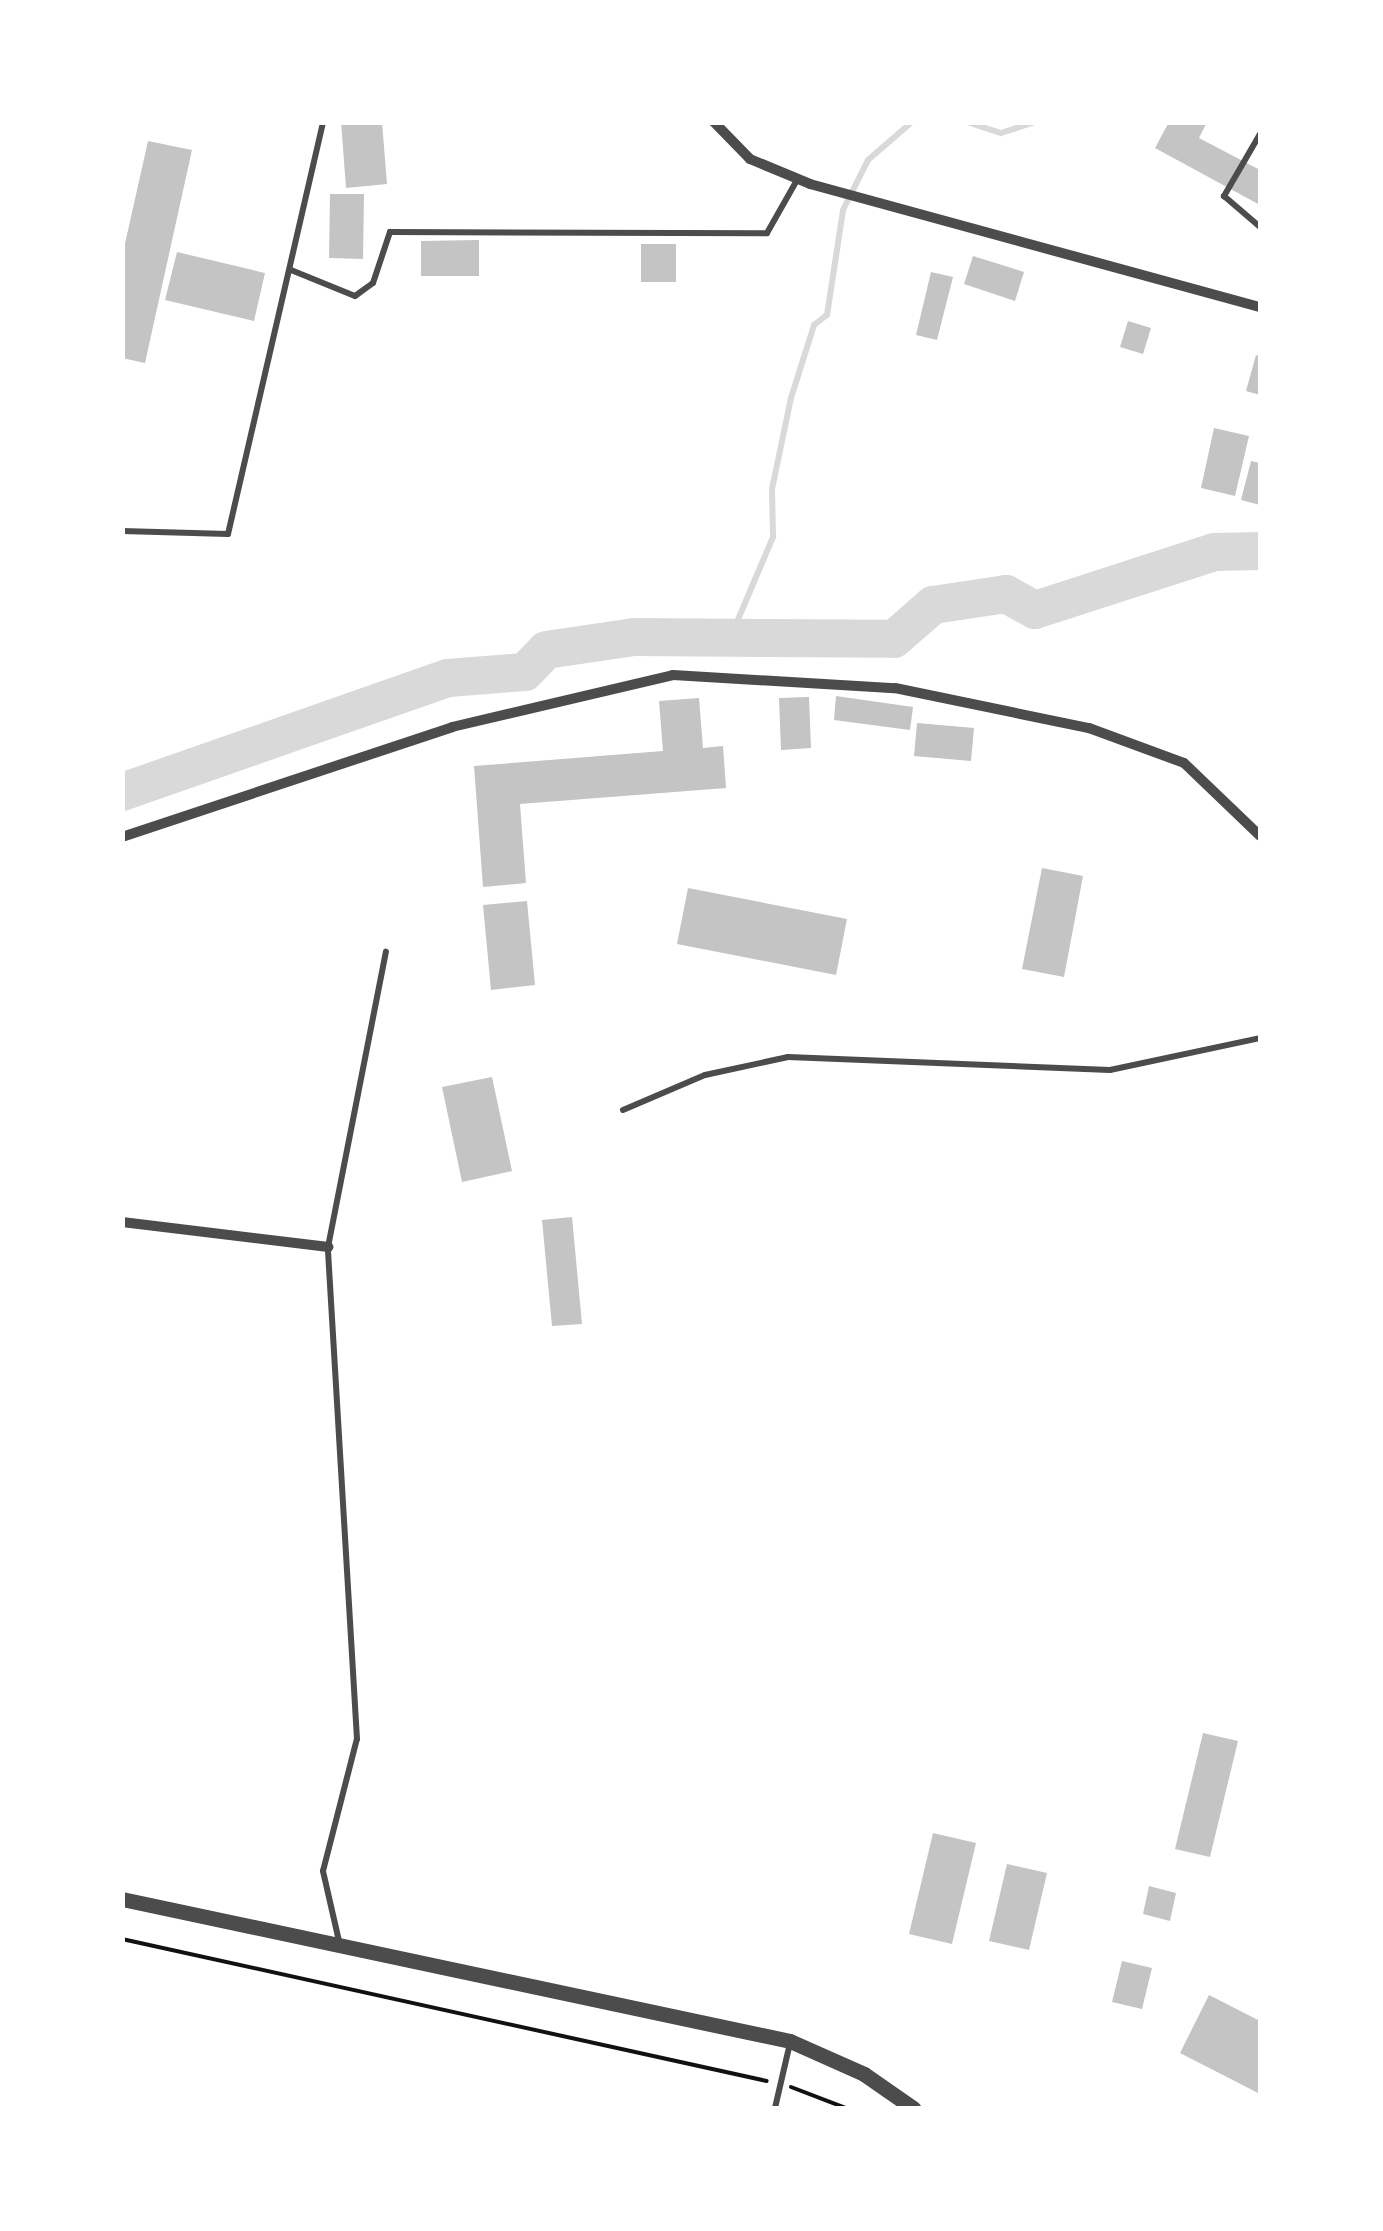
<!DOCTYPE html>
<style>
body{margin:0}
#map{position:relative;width:1383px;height:2231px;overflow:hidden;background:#fff;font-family:Ubuntu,sans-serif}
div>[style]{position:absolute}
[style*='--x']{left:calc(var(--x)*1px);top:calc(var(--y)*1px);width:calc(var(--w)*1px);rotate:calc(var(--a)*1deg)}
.stream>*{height:6px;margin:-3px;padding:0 3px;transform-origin:3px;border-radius:3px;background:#d9d9d9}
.river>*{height:38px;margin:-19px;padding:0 19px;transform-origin:19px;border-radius:19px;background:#d9d9d9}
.building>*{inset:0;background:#c4c4c4}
.path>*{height:4px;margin:-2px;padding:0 2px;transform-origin:2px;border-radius:2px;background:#111}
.service>*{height:6px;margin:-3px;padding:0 3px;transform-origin:3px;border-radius:3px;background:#4c4c4c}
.minor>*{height:10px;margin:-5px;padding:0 5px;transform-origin:5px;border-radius:5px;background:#4c4c4c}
.tertiary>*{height:15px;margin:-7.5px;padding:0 7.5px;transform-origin:7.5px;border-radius:7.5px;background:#4c4c4c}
span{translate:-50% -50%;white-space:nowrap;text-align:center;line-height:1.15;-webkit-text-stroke:8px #fff;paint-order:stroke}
.frame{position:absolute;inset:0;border:125px solid #fff;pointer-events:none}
</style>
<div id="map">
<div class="stream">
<div style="--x:967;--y:122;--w:36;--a:18"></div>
<div style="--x:1001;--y:133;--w:35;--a:-18"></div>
<div style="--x:731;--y:636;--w:108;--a:-67"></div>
<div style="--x:773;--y:537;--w:48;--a:-91.2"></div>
<div style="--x:772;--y:489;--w:93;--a:-78.2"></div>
<div style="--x:791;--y:398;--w:77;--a:-72.5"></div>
<div style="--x:814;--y:325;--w:16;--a:-38"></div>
<div style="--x:827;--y:315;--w:106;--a:-81.3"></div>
<div style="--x:843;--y:210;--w:56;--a:-63.4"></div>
<div style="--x:868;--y:160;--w:58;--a:-40.8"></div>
</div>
<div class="river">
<div style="--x:122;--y:792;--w:345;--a:-19.3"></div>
<div style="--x:448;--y:678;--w:77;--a:-4.5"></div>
<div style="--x:525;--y:672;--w:30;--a:-46"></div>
<div style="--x:546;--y:650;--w:89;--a:-8.4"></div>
<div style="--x:634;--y:637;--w:260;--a:0.4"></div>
<div style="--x:894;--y:639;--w:52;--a:-41.1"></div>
<div style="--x:933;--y:605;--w:74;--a:-8.6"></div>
<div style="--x:1006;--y:594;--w:33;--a:29"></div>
<div style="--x:1035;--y:610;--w:189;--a:-17.9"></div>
<div style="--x:1215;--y:552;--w:45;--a:-1.3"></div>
</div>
<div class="building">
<div style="clip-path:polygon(341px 122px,382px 122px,387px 184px,346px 188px)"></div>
<div style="clip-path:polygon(1169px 122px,1207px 122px,1199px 138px,1260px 170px,1260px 205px,1155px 148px)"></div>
<div style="clip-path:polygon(148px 141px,192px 150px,145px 363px,122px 358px,122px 257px)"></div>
<div style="clip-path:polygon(330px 194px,364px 194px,363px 259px,329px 258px)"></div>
<div style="clip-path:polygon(479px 240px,479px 276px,421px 276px,421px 241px)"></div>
<div style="clip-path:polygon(641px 244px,676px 244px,676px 282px,641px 282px)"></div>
<div style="clip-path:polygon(177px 252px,265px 273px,254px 321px,165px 300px)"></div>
<div style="clip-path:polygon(973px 256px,1024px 272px,1015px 301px,964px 284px)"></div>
<div style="clip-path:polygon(931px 272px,953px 277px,937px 340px,916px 335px)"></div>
<div style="clip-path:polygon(1128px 321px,1151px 328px,1143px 354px,1120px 347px)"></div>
<div style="clip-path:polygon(1256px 355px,1260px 356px,1260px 395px,1246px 391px)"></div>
<div style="clip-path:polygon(1214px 428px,1249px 436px,1235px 496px,1201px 488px)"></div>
<div style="clip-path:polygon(1251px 461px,1260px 463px,1260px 505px,1241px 500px)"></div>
<div style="clip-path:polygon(836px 696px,913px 707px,910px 730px,834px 720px)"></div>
<div style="clip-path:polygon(809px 697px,811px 748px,781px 750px,779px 698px)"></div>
<div style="clip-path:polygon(699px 698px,703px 748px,723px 746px,726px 788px,520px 804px,526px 883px,483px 887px,474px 766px,663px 751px,659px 701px)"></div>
<div style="clip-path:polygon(917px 723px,974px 728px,971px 761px,914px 756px)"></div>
<div style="clip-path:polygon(1042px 868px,1083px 876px,1064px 977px,1022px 969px)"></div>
<div style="clip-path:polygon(688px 888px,847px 919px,836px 975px,677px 944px)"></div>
<div style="clip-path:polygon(527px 901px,535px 985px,491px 990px,483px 905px)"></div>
<div style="clip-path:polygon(492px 1077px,512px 1171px,462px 1182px,442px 1087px)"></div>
<div style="clip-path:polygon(572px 1217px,582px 1324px,552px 1326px,542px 1220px)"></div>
<div style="clip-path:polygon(1203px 1733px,1238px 1741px,1210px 1857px,1175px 1849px)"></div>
<div style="clip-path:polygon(933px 1833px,976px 1843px,952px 1944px,909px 1934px)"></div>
<div style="clip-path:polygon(1007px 1864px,1047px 1873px,1029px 1950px,989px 1941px)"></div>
<div style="clip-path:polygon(1149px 1886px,1176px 1893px,1170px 1921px,1143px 1914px)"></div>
<div style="clip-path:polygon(1122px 1961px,1152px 1968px,1142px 2009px,1112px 2002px)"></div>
<div style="clip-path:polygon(1209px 1995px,1260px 2021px,1260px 2094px,1180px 2053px)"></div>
</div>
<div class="path">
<div style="--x:122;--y:1939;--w:660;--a:12.42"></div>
<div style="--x:791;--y:2087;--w:59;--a:20.9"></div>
</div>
<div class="service">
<div style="--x:1260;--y:134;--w:72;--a:120.1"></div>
<div style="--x:1224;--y:196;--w:48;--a:40.7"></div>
<div style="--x:291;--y:270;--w:69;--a:22.1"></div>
<div style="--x:355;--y:296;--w:22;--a:-36"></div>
<div style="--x:373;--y:283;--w:54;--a:-71.6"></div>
<div style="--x:390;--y:232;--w:377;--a:0.2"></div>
<div style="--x:767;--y:233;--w:61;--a:-60.5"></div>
<div style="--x:122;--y:531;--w:106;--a:1.6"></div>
<div style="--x:228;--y:534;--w:423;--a:-77"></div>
<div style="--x:623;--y:1110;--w:89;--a:-23.1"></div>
<div style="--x:705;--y:1075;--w:85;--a:-12.2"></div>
<div style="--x:788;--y:1057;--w:322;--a:2.3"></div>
<div style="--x:1110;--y:1070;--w:153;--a:-12"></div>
<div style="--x:339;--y:1941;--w:72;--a:-102.9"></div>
<div style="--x:323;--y:1871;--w:136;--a:-75.6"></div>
<div style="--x:357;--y:1739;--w:493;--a:-93.4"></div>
<div style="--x:328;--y:1247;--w:301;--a:-78.9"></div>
<div style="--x:775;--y:2108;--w:67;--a:-77"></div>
</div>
<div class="minor">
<div style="--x:714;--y:122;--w:52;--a:45.8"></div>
<div style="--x:750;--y:159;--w:65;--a:22.6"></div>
<div style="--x:810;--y:184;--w:467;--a:15.3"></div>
<div style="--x:122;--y:837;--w:348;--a:-18.4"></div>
<div style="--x:452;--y:727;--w:227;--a:-13.2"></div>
<div style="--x:673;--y:675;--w:222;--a:3.4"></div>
<div style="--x:895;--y:688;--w:198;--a:11.7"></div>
<div style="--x:1089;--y:728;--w:101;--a:20.2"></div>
<div style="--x:1184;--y:763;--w:105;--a:43.8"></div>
<div style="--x:122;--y:1222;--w:208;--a:6.9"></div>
</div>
<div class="tertiary">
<div style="--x:122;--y:1899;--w:683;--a:12"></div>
<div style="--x:790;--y:2041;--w:81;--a:24"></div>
<div style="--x:864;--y:2074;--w:60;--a:34.8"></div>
</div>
<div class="frame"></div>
</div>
